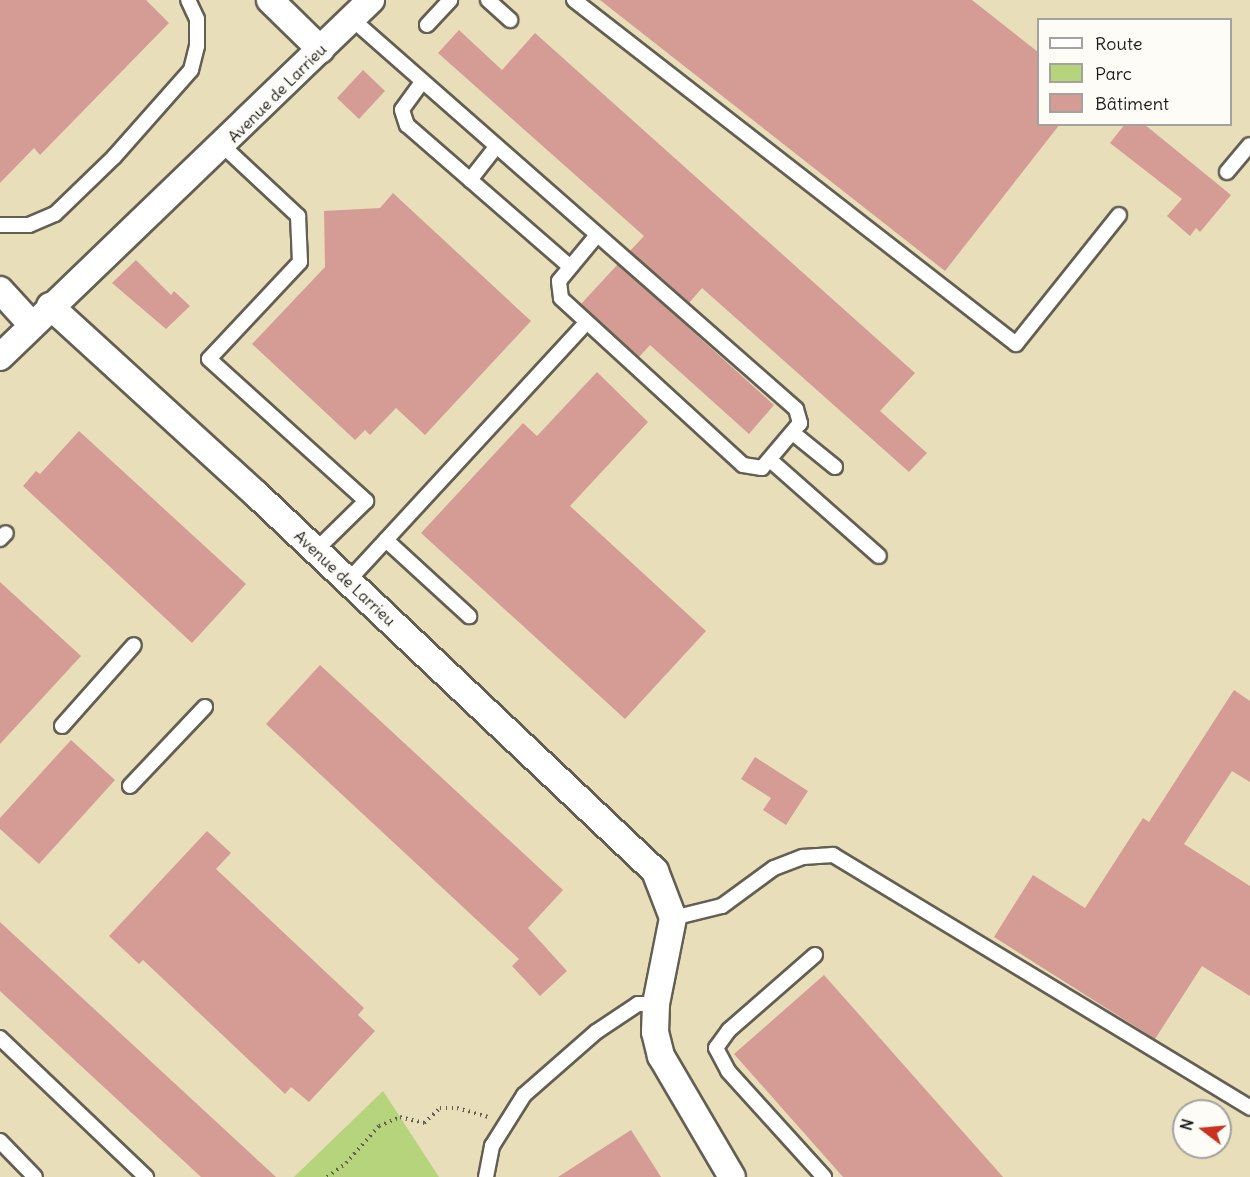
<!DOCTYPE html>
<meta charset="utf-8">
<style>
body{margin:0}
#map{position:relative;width:1250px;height:1177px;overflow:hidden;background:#e8deb9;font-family:Delius,sans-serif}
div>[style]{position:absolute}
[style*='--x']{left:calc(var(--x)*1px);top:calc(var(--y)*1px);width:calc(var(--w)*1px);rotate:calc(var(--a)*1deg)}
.green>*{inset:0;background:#b5d47b}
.building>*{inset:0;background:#d59c96}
.path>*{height:4px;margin-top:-2px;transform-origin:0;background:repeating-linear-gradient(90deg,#636053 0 1.5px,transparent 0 6px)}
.roads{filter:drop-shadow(2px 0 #636053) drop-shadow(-2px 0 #636053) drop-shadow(0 2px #636053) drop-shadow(0 -2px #636053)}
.lane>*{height:14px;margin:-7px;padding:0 7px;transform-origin:7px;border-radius:7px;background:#fff}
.street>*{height:26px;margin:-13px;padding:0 13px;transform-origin:13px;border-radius:13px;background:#fff}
span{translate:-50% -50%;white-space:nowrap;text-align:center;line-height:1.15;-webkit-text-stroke:5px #fdfcf7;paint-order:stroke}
.street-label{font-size:16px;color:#1c1c1c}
.legend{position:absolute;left:1037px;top:18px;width:195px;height:108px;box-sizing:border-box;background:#fdfcf7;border:2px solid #a3a29f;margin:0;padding:8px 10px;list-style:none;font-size:18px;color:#1c1c1c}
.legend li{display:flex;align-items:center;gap:12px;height:30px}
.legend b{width:30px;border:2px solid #a3a29f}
.north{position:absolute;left:1172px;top:1099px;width:60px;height:60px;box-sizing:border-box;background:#fdfcf7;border:2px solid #a3a29f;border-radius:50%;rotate:286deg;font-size:16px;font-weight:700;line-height:24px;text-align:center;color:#1c1c1c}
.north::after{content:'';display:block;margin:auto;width:21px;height:27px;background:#c8321e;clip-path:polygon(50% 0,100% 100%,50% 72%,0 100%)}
</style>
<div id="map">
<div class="green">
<div style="clip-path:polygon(383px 1091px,439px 1177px,294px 1177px)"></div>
</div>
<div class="building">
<div style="clip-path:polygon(0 0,146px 0,169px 23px,40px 155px,34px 148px,0 183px)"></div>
<div style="clip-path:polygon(600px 0,972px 0,1038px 52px,1038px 124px,1060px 124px,945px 271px)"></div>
<div style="clip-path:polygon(459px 30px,502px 70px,535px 33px,915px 373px,880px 411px,927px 453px,909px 472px,702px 288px,689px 303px,630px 251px,644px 236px,438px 53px)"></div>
<div style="clip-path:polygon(363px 70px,385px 91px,359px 119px,337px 98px)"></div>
<div style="clip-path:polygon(1125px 124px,1144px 124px,1231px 195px,1200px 232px,1196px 228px,1190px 236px,1167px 216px,1182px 199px,1110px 143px)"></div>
<div style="clip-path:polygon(393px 193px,531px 321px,425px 435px,396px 408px,370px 435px,365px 430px,355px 440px,252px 344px,325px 267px,324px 211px,380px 208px)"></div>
<div style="clip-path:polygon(136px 260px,171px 295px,174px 291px,190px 306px,166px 329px,112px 283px)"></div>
<div style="clip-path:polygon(618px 264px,774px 405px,749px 434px,650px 345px,639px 357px,581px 304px)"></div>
<div style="clip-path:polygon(597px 372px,648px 422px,570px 506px,706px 631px,625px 719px,421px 533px,523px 423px,537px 436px)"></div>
<div style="clip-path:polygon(79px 431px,246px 584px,192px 643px,23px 486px,36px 471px,40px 474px)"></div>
<div style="clip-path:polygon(0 582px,81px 656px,0 744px)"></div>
<div style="clip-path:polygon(320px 665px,563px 890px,528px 928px,567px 971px,540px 996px,512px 966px,519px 959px,266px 724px)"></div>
<div style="clip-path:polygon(1234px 690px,1250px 701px,1250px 782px,1232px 771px,1184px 844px,1250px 886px,1250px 996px,1202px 966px,1155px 1039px,994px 937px,1033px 875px,1085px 908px,1143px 818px,1149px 822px)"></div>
<div style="clip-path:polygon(71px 740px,115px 780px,39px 864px,0 829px,0 818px)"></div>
<div style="clip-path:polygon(755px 757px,808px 791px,786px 825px,763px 810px,771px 798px,741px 779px)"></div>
<div style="clip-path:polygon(207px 831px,231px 853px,216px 869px,364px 1008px,358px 1015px,375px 1031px,309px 1102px,291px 1087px,285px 1094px,143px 960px,139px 964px,109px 936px)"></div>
<div style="clip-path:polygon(0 922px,276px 1177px,201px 1177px,0 991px)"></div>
<div style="clip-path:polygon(824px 975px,1003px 1177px,843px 1177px,734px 1054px)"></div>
<div style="clip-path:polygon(631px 1130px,661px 1177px,558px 1177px)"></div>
</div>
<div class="path">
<div style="--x:327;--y:1177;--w:24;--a:-36"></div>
<div style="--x:346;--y:1163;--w:50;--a:-48.3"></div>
<div style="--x:379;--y:1126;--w:23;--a:-23"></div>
<div style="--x:400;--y:1117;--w:25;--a:14"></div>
<div style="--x:424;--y:1123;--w:22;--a:-43"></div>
<div style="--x:440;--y:1108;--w:17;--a:0"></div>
<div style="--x:457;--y:1108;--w:33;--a:16"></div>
</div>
<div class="roads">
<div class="lane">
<div style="--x:488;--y:0;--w:30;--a:42"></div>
<div style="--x:574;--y:0;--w:560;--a:37.89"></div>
<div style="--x:1016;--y:344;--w:165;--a:-51.4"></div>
<div style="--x:352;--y:19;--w:591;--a:41.3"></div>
<div style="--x:796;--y:409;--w:15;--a:74"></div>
<div style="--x:800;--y:423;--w:59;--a:130.2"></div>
<div style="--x:762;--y:468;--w:19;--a:-171"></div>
<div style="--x:743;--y:465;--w:247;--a:-137.5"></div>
<div style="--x:561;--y:298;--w:17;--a:-97"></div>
<div style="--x:559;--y:281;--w:60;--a:-50.4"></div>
<div style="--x:427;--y:25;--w:34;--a:-47"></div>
<div style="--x:422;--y:82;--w:34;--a:126"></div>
<div style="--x:402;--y:110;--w:16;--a:72"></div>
<div style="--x:407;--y:125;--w:215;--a:41"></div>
<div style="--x:223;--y:146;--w:103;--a:43"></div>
<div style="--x:298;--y:216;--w:46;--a:87.5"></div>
<div style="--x:300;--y:262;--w:133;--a:133.2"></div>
<div style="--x:209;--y:359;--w:212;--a:42.1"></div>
<div style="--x:366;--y:501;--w:70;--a:135.6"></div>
<div style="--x:1227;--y:172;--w:35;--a:-50"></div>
<div style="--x:470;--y:180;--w:42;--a:-51.8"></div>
<div style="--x:0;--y:225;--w:29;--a:0"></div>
<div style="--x:29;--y:225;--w:28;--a:-23"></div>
<div style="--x:55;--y:214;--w:82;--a:-44"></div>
<div style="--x:114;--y:157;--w:116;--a:-48.5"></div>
<div style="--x:191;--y:70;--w:25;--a:-76"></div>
<div style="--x:197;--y:46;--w:27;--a:-90"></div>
<div style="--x:197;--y:19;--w:21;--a:-115"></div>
<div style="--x:793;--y:433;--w:54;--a:39"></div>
<div style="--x:770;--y:460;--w:145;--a:41.4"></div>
<div style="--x:0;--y:539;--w:8;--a:-45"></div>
<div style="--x:386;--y:540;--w:113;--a:42.5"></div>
<div style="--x:348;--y:581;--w:352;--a:-47.3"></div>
<div style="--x:62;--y:726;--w:108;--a:-48.4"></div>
<div style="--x:130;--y:786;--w:109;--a:-46.5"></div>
<div style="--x:673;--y:918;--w:50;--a:-13.8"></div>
<div style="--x:722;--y:906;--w:64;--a:-36.2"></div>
<div style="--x:774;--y:868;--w:31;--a:-21"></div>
<div style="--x:803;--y:857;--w:30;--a:-4"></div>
<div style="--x:833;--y:855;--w:488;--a:31.2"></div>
<div style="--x:815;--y:955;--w:114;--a:138.9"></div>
<div style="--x:729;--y:1030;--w:22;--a:126"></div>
<div style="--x:716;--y:1048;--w:26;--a:62"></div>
<div style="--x:728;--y:1071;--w:143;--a:47.8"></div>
<div style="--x:0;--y:1038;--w:202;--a:43.6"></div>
<div style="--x:0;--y:1141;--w:50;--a:45.8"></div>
<div style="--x:486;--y:1177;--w:32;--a:-79"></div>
<div style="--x:492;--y:1146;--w:60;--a:-57.9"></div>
<div style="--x:524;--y:1095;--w:96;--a:-41.2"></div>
<div style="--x:596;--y:1032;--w:50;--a:-33.7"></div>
<div style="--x:638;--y:1004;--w:18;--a:0"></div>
</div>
<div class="street">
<div style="--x:270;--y:0;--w:71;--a:44.4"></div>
<div style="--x:0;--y:290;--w:47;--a:47.6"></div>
<div style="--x:50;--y:306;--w:279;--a:42.4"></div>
<div style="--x:256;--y:494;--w:549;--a:43.38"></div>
<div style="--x:655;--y:871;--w:50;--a:69"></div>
<div style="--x:673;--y:918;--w:88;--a:101.2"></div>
<div style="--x:656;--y:1004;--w:28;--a:92"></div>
<div style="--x:655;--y:1032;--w:25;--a:76"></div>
<div style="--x:661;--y:1056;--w:140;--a:59.6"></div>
<div style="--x:0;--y:357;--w:515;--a:-43.9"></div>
</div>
</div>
<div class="street-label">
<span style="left:277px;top:93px;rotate:-45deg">Avenue de Larrieu</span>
<span style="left:345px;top:578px;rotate:43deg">Avenue de Larrieu</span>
</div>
<ul class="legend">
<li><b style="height:8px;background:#fff"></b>Route</li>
<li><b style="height:16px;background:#b5d47b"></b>Parc</li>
<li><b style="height:16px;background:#d59c96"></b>Bâtiment</li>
</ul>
<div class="north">N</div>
</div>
